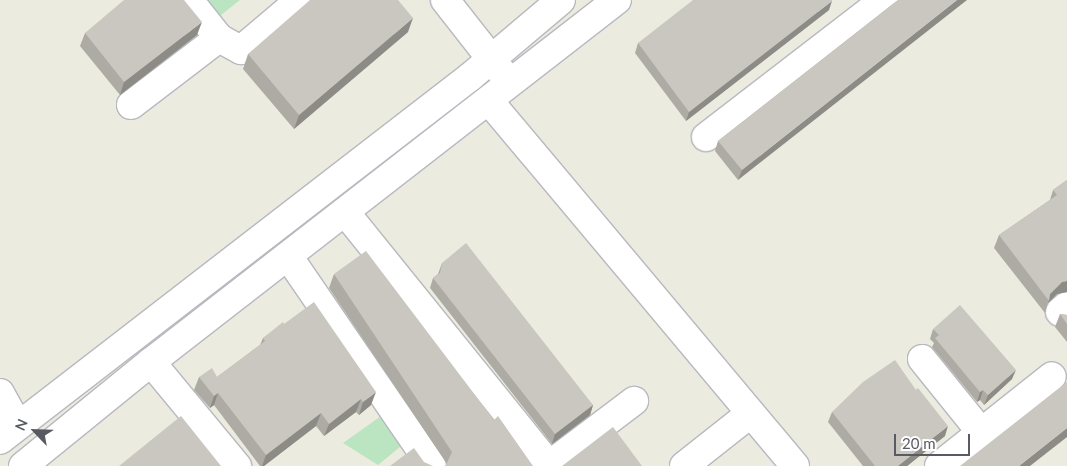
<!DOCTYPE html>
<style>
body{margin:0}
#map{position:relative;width:1067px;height:466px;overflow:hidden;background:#ecebdf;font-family:Lato,sans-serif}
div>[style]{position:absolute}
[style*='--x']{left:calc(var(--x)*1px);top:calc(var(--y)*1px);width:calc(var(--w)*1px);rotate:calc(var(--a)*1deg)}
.green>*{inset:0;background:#bbe5c0}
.roads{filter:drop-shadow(1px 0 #b7b9bf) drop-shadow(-1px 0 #b7b9bf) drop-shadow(0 1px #b7b9bf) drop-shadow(0 -1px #b7b9bf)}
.minor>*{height:28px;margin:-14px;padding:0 14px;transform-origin:14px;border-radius:14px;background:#fff}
.wall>*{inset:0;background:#adaba4}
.shaded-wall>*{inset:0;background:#8d8b86}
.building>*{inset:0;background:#c9c7bf}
span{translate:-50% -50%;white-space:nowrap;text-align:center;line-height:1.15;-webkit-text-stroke:5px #fff;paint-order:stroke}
.north{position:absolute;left:10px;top:406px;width:50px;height:50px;-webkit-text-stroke:4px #fff;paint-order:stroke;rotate:294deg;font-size:14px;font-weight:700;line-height:20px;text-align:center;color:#585b61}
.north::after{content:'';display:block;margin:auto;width:18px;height:22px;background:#585b61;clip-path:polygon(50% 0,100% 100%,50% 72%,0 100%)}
.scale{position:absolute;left:894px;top:434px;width:76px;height:22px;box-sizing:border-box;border:2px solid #585b61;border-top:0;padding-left:6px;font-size:15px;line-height:18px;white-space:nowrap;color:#585b61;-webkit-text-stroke:4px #fff;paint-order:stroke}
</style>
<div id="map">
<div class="green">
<div style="clip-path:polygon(194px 0,240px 0,211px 23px)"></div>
<div style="clip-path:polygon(391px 409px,411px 438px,378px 465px,343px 443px)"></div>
</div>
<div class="roads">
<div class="minor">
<div style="--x:445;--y:0;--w:94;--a:51.9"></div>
<div style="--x:219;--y:38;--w:25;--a:29"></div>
<div style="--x:241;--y:50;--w:77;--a:-40.3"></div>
<div style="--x:489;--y:101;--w:476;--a:50"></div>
<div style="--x:131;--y:105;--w:111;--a:-37.3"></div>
<div style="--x:219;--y:38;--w:48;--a:-128.3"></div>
<div style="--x:706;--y:137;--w:225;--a:-37.6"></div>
<div style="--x:345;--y:212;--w:325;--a:51.1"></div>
<div style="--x:288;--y:256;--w:255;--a:55.6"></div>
<div style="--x:1060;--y:312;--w:9;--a:-41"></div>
<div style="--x:922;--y:359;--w:94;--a:51.1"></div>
<div style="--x:151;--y:362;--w:135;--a:50.4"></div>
<div style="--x:0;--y:393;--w:37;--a:61"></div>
<div style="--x:0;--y:440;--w:594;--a:-37.68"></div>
<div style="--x:470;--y:77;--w:119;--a:-40.2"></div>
<div style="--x:23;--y:466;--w:165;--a:-39.1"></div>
<div style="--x:151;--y:362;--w:590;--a:-37.84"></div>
<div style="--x:548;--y:466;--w:108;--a:-37.1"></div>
<div style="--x:684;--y:466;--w:85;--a:-38.3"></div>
<div style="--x:939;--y:466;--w:144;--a:-38.5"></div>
</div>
</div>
<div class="wall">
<div style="clip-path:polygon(898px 0,738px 180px,715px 151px,718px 141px)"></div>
<div style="clip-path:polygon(829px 10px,686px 121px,635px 53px,638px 43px)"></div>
<div style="clip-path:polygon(408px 32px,294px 129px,243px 69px,248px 54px)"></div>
<div style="clip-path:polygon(85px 33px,197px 35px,120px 95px,80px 46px)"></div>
<div style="clip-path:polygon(1067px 180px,1067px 292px,1057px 294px,1048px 303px,1045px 313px,994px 248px,999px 235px,1050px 200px,1053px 190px)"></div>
<div style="clip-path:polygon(442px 263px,593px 405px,590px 415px,552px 444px,430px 288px,433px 278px,438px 274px)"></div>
<div style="clip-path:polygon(334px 274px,494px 420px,446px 465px,447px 464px,329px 288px)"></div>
<div style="clip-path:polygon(1060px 314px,1067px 315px,1067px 342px,1055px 327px)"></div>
<div style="clip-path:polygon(284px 324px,371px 405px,359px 415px,356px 412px,324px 436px,316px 426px,264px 466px,260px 466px,214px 405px,210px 408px,194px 390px,199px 377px,217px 377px,260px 345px,263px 338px)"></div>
<div style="clip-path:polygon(933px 329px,1012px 379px,984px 405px,980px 400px,977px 402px,932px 347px,934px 343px,930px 339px)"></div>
<div style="clip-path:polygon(832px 412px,945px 436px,907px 466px,863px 466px,828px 422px)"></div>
</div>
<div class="shaded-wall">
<div style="clip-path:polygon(957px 0,967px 0,738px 180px,742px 170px)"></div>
<div style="clip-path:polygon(832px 1px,829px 10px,686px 121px,689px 112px)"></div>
<div style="clip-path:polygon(413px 18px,408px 32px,294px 129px,299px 115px)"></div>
<div style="clip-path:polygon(202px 22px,197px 35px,120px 95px,124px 82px)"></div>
<div style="clip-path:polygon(1067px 281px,1067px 292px,1057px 294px,1048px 303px,1050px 294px,1062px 282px)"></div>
<div style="clip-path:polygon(1016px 370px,1012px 379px,984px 405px,988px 395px)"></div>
<div style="clip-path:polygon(983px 390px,980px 400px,977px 402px,980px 392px)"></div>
<div style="clip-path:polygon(376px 392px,371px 405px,359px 415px,363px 402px)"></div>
<div style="clip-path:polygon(218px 393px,214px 405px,210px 408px,214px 396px)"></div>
<div style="clip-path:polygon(361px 399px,356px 412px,324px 436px,329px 424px)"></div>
<div style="clip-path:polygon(593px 405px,590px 415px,552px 444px,555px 434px)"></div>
<div style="clip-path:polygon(321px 413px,316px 426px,264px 466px,262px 466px,266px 455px)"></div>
<div style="clip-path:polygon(948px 426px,945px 436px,907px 466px,898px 466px)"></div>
<div style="clip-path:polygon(1067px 428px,1067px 437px,1030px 466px,1019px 466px)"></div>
</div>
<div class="building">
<div style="clip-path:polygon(124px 0,184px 0,202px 22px,124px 82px,85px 33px)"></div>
<div style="clip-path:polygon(310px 0,398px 0,413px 18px,299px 115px,248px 54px)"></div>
<div style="clip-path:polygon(693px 0,832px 0,832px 1px,689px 112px,638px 43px)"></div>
<div style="clip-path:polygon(898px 0,957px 0,742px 170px,718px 141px)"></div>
<div style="clip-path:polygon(1067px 180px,1067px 281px,1062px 282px,1050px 294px,1049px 301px,999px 235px,1057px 195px,1053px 190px)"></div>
<div style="clip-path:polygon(466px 243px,593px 405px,555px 434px,433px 278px,440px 273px,442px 263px)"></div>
<div style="clip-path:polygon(366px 251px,494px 420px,498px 416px,533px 466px,444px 466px,446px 465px,452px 452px,334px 274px)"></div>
<div style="clip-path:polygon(314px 302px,376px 392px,363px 402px,361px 399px,329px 424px,321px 413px,266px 455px,218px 393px,214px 396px,199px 377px,212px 368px,217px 377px,265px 341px,263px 338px,283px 322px,284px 324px)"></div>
<div style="clip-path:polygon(960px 305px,1016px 370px,988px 395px,983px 390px,980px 392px,935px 338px,939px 335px,933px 329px)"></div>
<div style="clip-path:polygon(1060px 314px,1067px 315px,1067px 324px)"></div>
<div style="clip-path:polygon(895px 360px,916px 390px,918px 388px,948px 426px,898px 466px,875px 466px,832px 412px,863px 382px)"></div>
<div style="clip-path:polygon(1067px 382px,1067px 428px,1019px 466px,960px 466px)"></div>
<div style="clip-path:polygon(181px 416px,221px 466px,119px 466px)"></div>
<div style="clip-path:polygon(613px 427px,642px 466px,562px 466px)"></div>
<div style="clip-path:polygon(414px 448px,424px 462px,433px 466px,390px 466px)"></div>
</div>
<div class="north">N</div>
<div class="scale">20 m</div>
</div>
